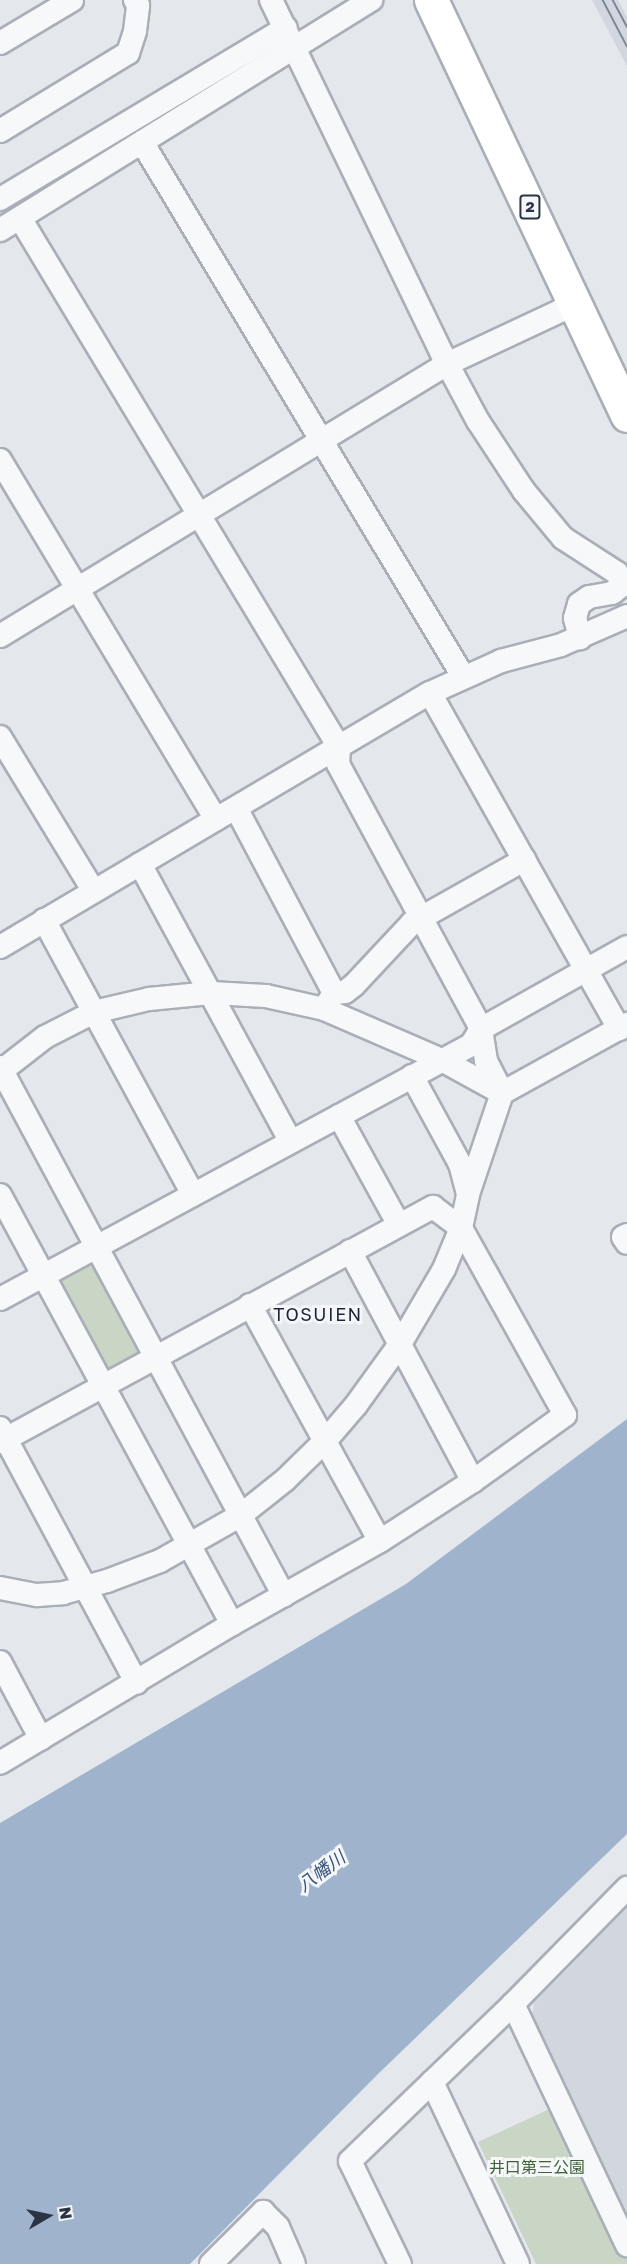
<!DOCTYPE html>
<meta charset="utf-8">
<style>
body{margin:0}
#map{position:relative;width:627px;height:2264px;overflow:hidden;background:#e4e7ec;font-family:"Golos Text","Noto Sans JP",sans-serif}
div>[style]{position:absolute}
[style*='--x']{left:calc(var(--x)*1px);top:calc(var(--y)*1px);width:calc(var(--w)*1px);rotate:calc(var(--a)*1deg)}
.built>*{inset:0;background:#d2d6de}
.green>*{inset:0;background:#c9d6c5}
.water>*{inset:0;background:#9fb4cc}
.roads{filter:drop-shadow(2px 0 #a9aeb7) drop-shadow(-2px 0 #a9aeb7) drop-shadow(0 2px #a9aeb7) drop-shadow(0 -2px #a9aeb7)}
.minor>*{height:22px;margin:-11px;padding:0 11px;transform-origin:11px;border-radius:11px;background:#f7f8fa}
.highway>*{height:33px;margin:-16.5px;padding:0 16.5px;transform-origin:16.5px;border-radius:16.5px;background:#fff}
.tram>*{height:1.5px;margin:-0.75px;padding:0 0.75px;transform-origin:0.75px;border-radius:0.75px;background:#7d8696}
span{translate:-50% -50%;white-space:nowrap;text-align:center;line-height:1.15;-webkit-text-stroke:6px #f4f6f9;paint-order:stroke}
.shield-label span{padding:2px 4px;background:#f4f6f9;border:2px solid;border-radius:4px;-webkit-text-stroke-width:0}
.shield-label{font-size:15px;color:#2b3445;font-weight:700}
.park-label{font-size:16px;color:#3f6138}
.neighbourhood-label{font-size:18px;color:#1d2536;letter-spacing:1.5px}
.water-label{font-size:18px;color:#34527a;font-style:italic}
.north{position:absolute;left:18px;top:2186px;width:60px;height:60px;-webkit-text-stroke:4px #f4f6f9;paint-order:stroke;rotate:81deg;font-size:16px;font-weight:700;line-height:24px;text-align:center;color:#2b3445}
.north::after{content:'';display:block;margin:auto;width:21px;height:27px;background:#2b3445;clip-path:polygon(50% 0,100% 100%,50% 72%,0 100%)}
</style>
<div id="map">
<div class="built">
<div style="clip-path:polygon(592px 0,618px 0,627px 17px,627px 66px)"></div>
<div style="clip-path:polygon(627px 1908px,627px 2222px,532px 2017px,534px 2003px)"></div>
</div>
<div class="green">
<div style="clip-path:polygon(85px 1263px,95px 1265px,139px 1350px,138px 1358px,108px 1373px,55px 1284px,59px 1276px)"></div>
<div style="clip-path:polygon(556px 2106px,627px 2259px,627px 2264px,536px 2264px,478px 2142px)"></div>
</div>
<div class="water">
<div style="clip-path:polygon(627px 1419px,627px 1834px,378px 2074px,190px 2264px,0 2264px,0 1823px,406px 1584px)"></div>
</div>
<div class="roads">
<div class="minor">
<div style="--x:271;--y:0;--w:393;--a:64.2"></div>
<div style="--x:442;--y:354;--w:76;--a:61.8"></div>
<div style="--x:478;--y:421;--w:84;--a:56.7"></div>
<div style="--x:524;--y:491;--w:61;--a:50.3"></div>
<div style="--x:563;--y:538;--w:64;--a:32.9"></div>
<div style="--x:617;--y:573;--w:8;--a:60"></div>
<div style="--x:621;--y:580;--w:6;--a:90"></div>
<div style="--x:621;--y:586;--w:11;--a:142"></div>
<div style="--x:612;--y:593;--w:23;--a:170"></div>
<div style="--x:589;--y:597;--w:12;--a:145"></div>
<div style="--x:579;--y:604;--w:15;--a:106"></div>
<div style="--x:575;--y:618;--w:21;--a:76"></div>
<div style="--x:0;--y:43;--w:84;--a:-30.8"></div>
<div style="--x:0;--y:131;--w:150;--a:-31.4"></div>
<div style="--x:128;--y:53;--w:23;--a:-72"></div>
<div style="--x:135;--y:31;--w:26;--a:-83"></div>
<div style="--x:138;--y:5;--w:6;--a:-121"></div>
<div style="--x:142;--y:142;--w:623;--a:58.99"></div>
<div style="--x:0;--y:199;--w:333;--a:-30.9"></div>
<div style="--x:20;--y:218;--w:618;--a:58.91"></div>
<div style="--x:339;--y:747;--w:17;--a:93"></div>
<div style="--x:338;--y:764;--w:301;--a:61.6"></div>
<div style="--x:481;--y:1029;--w:32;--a:81"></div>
<div style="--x:486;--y:1061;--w:36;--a:63"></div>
<div style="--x:0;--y:230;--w:437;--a:-31.8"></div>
<div style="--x:0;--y:460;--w:419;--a:59"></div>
<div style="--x:0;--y:636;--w:523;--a:-31.32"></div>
<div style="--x:447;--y:364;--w:125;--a:-25.1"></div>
<div style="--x:560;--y:311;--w:18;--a:-41"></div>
<div style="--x:430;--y:693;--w:386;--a:60.6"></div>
<div style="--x:0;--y:737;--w:179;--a:58.7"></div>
<div style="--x:236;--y:808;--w:209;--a:62.1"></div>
<div style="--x:140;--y:864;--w:316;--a:61.5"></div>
<div style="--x:44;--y:920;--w:312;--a:61.5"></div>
<div style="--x:0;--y:947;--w:499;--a:-30.6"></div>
<div style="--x:430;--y:693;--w:78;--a:-24.3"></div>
<div style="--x:501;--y:661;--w:62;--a:-14.9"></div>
<div style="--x:561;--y:645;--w:72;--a:-23.7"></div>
<div style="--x:324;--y:1009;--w:19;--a:-58"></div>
<div style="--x:334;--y:993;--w:11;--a:-5"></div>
<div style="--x:345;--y:992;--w:11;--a:-38"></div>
<div style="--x:354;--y:985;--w:85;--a:-46.9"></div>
<div style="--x:412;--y:923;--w:129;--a:-29.4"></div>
<div style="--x:0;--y:1067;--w:600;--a:61.77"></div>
<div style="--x:0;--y:1072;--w:57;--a:-37.9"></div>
<div style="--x:45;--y:1037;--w:55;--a:-27"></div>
<div style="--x:94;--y:1012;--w:57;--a:-13.3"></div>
<div style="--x:149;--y:999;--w:62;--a:-5.5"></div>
<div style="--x:211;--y:993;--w:55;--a:3.1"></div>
<div style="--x:266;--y:996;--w:59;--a:12.6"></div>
<div style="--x:324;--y:1009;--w:129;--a:23.4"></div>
<div style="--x:442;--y:1060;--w:68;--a:28.8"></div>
<div style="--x:412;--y:1076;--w:100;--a:61.4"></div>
<div style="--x:460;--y:1164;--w:31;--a:75"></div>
<div style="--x:339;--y:1116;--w:124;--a:61.2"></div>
<div style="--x:0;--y:1195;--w:488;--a:61.6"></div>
<div style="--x:627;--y:1235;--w:4;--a:153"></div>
<div style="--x:623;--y:1237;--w:7;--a:56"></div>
<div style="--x:350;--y:1251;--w:261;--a:61.9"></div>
<div style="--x:0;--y:1299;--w:535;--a:-28.34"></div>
<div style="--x:471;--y:1045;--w:19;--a:-58"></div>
<div style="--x:481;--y:1029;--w:167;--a:-29.3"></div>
<div style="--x:250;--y:1305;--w:269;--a:61.2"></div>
<div style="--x:0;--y:1428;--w:289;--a:61.8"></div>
<div style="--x:0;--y:1442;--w:493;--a:-28.5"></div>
<div style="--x:433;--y:1207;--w:35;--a:37"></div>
<div style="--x:461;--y:1228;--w:214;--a:60.9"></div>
<div style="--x:565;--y:1415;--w:113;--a:144.3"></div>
<div style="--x:473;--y:1481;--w:111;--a:147.2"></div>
<div style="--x:380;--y:1541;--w:170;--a:150.7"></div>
<div style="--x:232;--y:1624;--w:270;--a:149.1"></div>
<div style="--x:0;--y:1588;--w:38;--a:11"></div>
<div style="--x:37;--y:1595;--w:26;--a:-4"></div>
<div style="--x:63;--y:1593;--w:46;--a:-15.3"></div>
<div style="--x:107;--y:1581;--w:57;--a:-20.7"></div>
<div style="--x:160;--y:1561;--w:93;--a:-29.6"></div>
<div style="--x:241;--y:1515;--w:56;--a:-38.5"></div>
<div style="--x:285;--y:1480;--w:57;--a:-44.3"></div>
<div style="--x:326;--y:1440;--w:46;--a:-49.4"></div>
<div style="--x:356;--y:1405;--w:75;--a:-54.2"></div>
<div style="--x:400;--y:1344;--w:87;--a:-59.6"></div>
<div style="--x:444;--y:1269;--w:44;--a:-67.5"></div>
<div style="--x:461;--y:1228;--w:35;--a:-78"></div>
<div style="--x:468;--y:1194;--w:107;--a:-71.4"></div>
<div style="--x:502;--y:1093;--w:143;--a:-28.9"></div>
<div style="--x:0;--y:1662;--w:87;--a:62"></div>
<div style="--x:513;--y:2004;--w:267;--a:64.7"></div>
<div style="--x:432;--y:2082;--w:201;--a:64.7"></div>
<div style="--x:211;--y:2264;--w:74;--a:-45"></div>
<div style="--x:263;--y:2212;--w:21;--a:45"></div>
<div style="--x:278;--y:2227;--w:40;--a:66.6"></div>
<div style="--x:400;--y:2264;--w:114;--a:-115.9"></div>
<div style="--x:350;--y:2161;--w:226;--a:-43.9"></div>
<div style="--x:513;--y:2004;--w:163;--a:-45.5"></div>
</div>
<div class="highway">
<div style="--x:431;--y:0;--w:459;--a:64.7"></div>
</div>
</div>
<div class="tram">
<div style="--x:603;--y:0;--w:52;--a:62.4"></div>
<div style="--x:613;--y:0;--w:30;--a:62"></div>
</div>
<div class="shield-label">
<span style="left:530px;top:207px">2</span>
</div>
<div class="park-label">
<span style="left:537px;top:2167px">井口第三公園</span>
</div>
<div class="neighbourhood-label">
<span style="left:318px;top:1314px">TOSUIEN</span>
</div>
<div class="water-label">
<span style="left:321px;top:1871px;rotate:-37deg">八幡川</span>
</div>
<div class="north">N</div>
</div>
